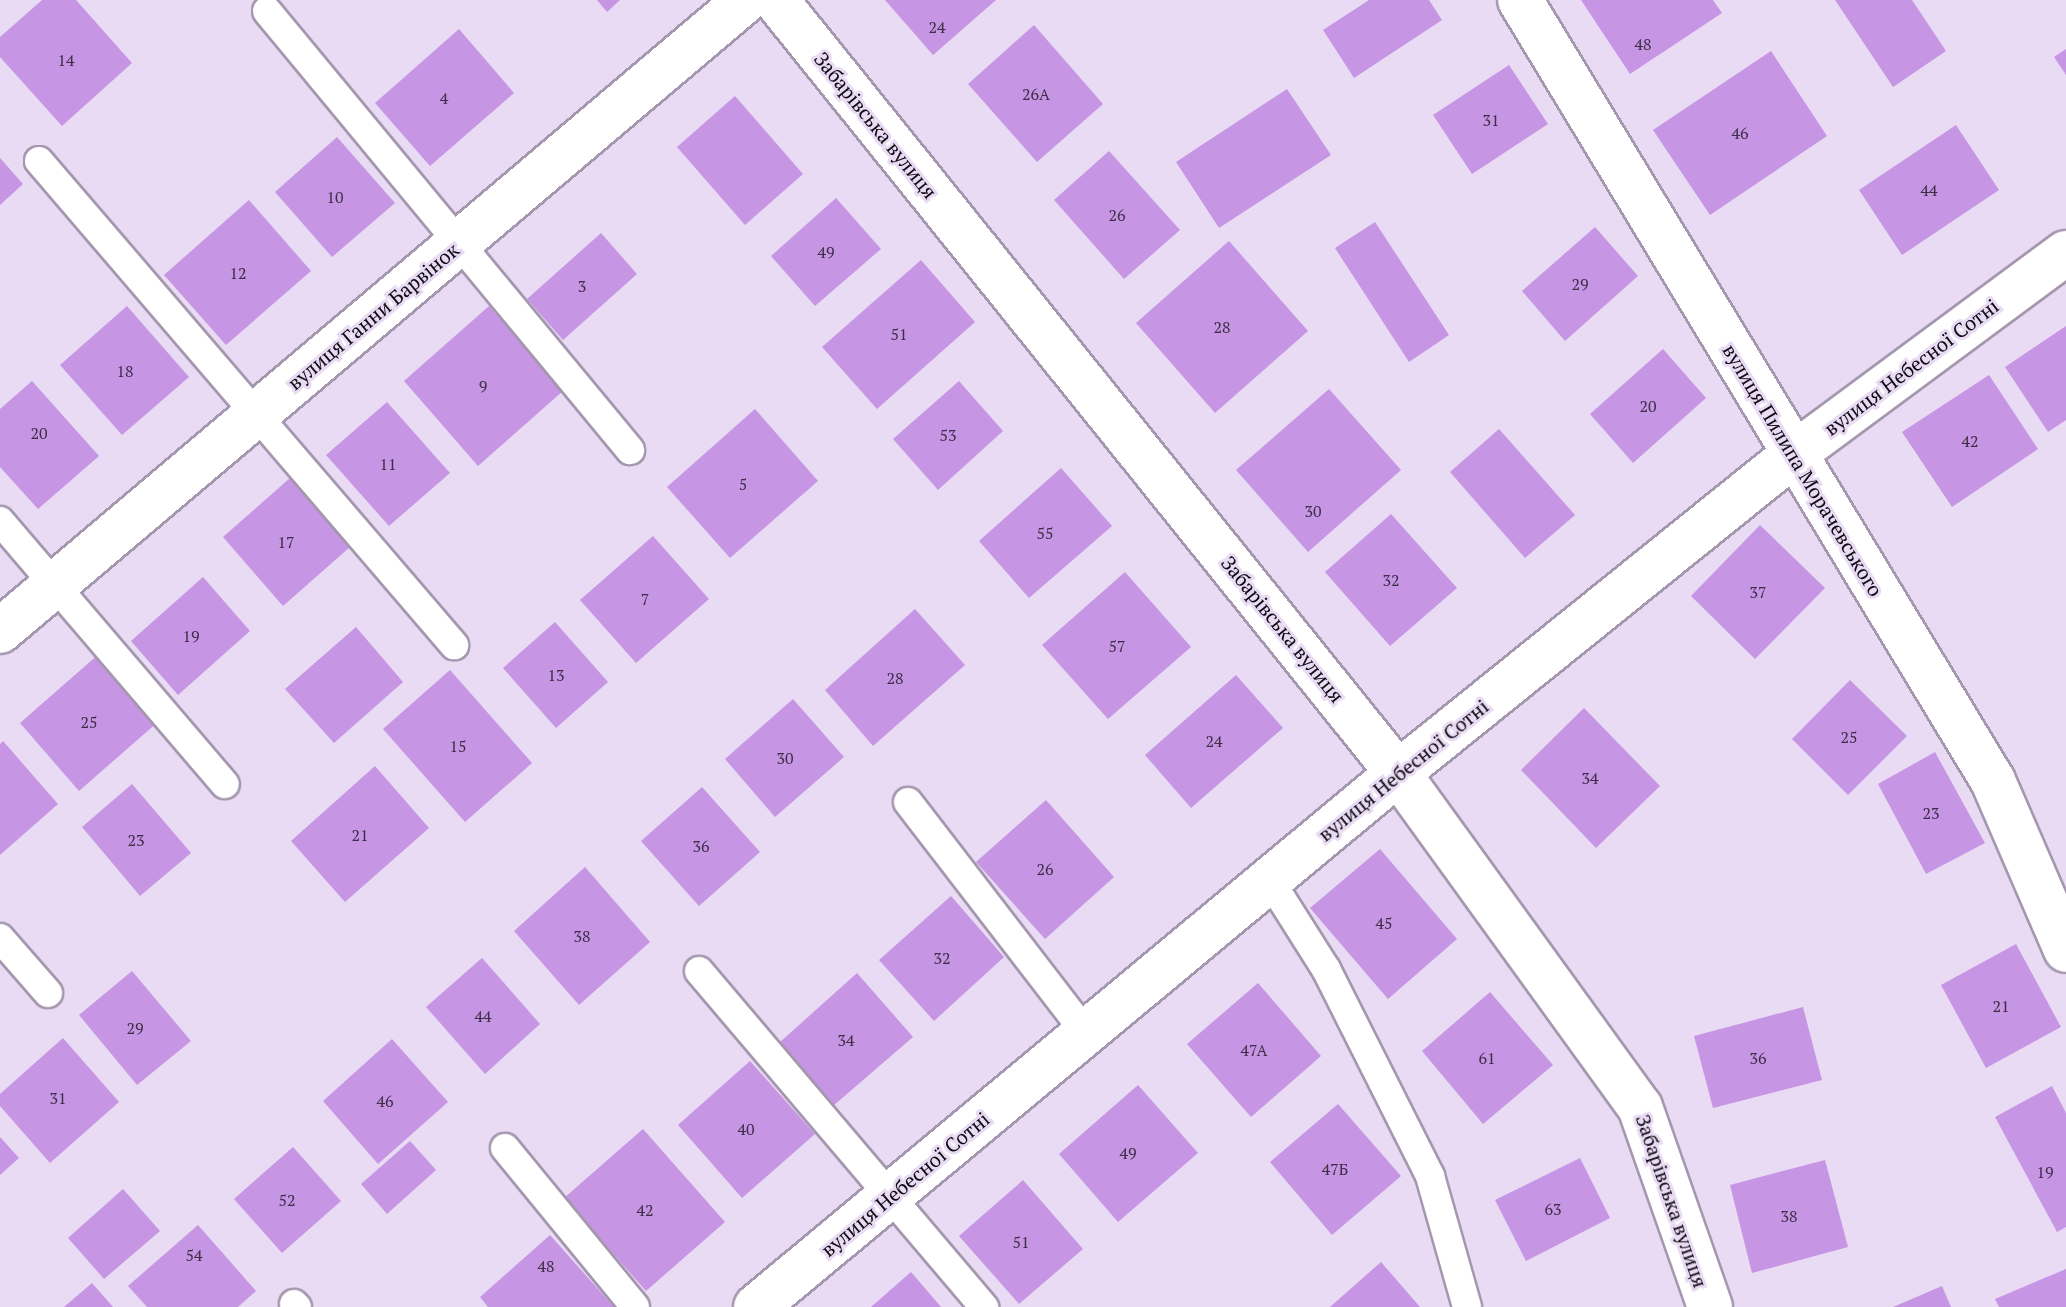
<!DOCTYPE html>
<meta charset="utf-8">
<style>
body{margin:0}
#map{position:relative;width:2066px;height:1307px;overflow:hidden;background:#e9dbf3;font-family:"PT Serif",serif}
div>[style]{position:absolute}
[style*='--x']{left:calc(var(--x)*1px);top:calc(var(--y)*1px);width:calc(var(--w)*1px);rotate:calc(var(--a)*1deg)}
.building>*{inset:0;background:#c695e4}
.roads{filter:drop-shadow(2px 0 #a597ae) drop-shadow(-2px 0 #a597ae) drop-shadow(0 2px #a597ae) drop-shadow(0 -2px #a597ae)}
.service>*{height:28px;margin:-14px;padding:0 14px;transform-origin:14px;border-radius:14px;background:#fff}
.minor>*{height:44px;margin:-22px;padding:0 22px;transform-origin:22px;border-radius:22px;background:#fff}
span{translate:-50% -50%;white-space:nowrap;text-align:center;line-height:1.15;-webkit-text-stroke:6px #e9dbf3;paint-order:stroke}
.number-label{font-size:16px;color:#3d2d46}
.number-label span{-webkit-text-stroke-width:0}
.street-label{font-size:20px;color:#0f0a12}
</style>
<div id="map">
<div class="building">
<div style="clip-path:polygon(42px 0,76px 0,132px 63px,62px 126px,0 57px,0 37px)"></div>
<div style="clip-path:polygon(597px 0,620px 0,607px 12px)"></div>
<div style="clip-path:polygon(885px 0,996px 0,933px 55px)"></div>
<div style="clip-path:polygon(1369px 0,1429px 0,1442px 20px,1354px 78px,1323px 30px)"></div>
<div style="clip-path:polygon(1581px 0,1713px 0,1722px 13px,1630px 74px)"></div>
<div style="clip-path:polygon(1835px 0,1912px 0,1946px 51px,1893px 87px)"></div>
<div style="clip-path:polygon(1034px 25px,1103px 104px,1037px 162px,968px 84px)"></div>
<div style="clip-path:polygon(459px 29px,514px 93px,430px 166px,375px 103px)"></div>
<div style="clip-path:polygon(2066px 49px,2066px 75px,2054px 57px)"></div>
<div style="clip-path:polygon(1771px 51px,1827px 136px,1710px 215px,1653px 130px)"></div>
<div style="clip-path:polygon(1509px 65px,1548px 124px,1472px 174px,1433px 115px)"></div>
<div style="clip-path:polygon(1287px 89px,1331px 155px,1219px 228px,1176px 162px)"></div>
<div style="clip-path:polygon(735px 96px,803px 174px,745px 225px,677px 147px)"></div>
<div style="clip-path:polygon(1956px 125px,1999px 190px,1902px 255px,1859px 190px)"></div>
<div style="clip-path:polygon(337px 137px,395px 203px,332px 257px,275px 192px)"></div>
<div style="clip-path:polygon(1109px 151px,1180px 230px,1124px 279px,1054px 200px)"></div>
<div style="clip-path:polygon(0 158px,23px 184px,0 205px)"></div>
<div style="clip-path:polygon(836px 198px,881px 249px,815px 306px,771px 256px)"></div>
<div style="clip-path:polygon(249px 200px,311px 271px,226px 345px,164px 275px)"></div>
<div style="clip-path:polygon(1375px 222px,1449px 335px,1409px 362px,1335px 248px)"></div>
<div style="clip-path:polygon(1595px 227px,1638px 276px,1565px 341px,1522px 291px)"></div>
<div style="clip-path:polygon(601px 233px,637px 274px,563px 340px,527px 299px)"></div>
<div style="clip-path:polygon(1229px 241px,1308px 331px,1215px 413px,1136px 323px)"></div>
<div style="clip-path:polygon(921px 260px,975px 322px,877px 409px,822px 347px)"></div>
<div style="clip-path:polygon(127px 306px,189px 377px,122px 435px,60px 365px)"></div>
<div style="clip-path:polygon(489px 306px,563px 391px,478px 466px,404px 381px)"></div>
<div style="clip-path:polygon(2066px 326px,2066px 420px,2048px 432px,2005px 367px)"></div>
<div style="clip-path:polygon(1663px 349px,1706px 398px,1633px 463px,1590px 414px)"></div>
<div style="clip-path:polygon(1989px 375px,2038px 449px,1952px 507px,1902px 432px)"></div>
<div style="clip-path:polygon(32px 381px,99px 456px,38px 509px,0 467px,0 409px)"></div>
<div style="clip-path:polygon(959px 381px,1003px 431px,938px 490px,893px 439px)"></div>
<div style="clip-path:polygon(1329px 389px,1401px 470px,1308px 552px,1236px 470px)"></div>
<div style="clip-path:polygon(387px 402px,450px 473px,389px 526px,326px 455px)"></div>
<div style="clip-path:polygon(755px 409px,818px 481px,730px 558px,667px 487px)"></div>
<div style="clip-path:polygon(1499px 429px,1575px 515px,1525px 558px,1450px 472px)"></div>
<div style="clip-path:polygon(1061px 468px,1112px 526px,1029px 598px,979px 541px)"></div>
<div style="clip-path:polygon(290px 478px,350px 547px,283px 606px,223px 537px)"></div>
<div style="clip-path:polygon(1391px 514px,1457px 588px,1390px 646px,1325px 572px)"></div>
<div style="clip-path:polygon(1760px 525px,1825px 588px,1755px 659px,1691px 596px)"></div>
<div style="clip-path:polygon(653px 536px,709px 599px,636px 663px,580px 600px)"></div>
<div style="clip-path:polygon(1125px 572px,1191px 647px,1108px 719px,1042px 645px)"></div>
<div style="clip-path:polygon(203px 577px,250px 631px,178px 695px,131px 641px)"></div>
<div style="clip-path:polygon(915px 609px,965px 665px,873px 746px,825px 690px)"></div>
<div style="clip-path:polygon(555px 622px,608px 682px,556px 728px,503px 668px)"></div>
<div style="clip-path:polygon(356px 627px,403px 682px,334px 743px,285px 689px)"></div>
<div style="clip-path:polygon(100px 653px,159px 721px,79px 791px,20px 723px)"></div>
<div style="clip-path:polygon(450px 670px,532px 763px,465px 822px,383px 729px)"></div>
<div style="clip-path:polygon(1236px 675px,1283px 728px,1191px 808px,1145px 755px)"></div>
<div style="clip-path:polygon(1850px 680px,1907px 736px,1848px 795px,1792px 739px)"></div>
<div style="clip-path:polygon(793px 699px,844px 757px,775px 817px,725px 759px)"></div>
<div style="clip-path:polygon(1584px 708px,1660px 786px,1596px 848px,1521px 770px)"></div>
<div style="clip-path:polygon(3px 741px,58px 804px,0 855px,0 744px)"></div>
<div style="clip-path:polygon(1935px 752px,1985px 843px,1926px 874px,1878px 784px)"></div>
<div style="clip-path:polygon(375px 766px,429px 828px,345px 902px,291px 841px)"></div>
<div style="clip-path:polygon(132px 784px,191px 853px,140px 896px,82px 827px)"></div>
<div style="clip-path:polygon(702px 787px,760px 852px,699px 906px,641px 841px)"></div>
<div style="clip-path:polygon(1046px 800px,1114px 877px,1045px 939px,976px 862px)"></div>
<div style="clip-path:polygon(1380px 849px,1457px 939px,1388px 999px,1310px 908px)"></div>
<div style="clip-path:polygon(585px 867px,650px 942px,579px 1005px,514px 931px)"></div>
<div style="clip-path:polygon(951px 896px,1004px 957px,934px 1021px,879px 960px)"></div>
<div style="clip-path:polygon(2016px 944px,2061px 1027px,1986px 1068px,1941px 985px)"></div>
<div style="clip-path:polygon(482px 958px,540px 1024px,485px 1074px,426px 1007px)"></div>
<div style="clip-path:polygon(132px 971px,191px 1041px,137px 1085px,79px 1015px)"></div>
<div style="clip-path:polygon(857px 973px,913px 1037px,833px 1106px,779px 1043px)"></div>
<div style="clip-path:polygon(1258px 983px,1321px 1056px,1251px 1117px,1187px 1044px)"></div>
<div style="clip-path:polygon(1490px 992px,1553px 1065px,1483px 1124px,1422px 1051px)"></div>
<div style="clip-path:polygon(1803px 1007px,1822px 1080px,1713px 1108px,1694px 1036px)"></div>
<div style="clip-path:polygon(63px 1038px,119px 1102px,50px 1163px,0 1106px,0 1094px)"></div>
<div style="clip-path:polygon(392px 1039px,448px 1102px,378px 1164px,323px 1101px)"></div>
<div style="clip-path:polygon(750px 1061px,815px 1134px,742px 1198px,678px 1125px)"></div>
<div style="clip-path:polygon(1138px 1085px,1198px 1153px,1118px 1222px,1059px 1154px)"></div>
<div style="clip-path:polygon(2052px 1086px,2066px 1113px,2066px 1227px,2057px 1232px,1995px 1117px)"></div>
<div style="clip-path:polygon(1338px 1104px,1401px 1176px,1332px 1235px,1270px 1162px)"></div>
<div style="clip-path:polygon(643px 1129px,725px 1222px,646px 1291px,564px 1198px)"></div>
<div style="clip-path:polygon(0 1137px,19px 1158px,0 1175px)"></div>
<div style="clip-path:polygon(410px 1141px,436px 1170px,387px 1214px,361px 1184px)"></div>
<div style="clip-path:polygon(293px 1147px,341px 1201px,282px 1253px,234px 1199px)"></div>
<div style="clip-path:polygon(1580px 1158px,1610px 1218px,1526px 1261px,1495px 1200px)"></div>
<div style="clip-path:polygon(1825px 1160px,1848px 1247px,1752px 1273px,1730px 1185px)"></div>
<div style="clip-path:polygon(1023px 1180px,1083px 1249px,1019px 1304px,959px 1236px)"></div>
<div style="clip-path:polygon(123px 1189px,160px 1231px,104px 1279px,68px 1238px)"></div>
<div style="clip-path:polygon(198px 1225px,256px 1291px,238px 1307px,147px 1307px,128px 1286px)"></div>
<div style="clip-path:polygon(550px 1235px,614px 1307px,488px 1307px,480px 1297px)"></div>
<div style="clip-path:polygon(1381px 1262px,1420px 1307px,1330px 1307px)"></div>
<div style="clip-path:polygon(2066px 1269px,2066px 1307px,1999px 1307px,1995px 1299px)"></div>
<div style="clip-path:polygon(911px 1272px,941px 1307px,871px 1307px)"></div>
<div style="clip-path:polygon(92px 1283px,113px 1307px,64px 1307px)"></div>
<div style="clip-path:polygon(1942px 1286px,1951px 1307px,1893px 1307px)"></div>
</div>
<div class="roads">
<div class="service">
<div style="--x:267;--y:11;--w:570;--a:50.41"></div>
<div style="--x:39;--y:161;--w:638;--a:49.39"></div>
<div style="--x:0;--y:521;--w:346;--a:49.5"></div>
<div style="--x:908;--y:802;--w:292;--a:52.4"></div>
<div style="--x:1269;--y:879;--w:107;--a:57.7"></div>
<div style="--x:1326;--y:969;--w:232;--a:63.3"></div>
<div style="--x:1430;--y:1176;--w:136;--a:74.2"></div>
<div style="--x:0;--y:938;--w:73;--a:48.9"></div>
<div style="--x:699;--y:971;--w:441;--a:49.7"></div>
<div style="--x:505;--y:1148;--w:205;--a:50.7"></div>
<div style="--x:294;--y:1304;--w:4;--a:45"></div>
</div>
<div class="minor">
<div style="--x:776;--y:0;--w:992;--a:51.18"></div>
<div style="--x:1398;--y:773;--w:412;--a:54.1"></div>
<div style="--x:1640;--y:1107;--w:212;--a:70.7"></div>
<div style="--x:1520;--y:0;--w:913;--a:58.8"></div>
<div style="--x:1993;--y:781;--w:184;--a:66.6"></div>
<div style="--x:0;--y:631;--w:977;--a:-40.23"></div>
<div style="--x:756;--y:1307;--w:835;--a:-39.75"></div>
<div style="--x:1398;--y:773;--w:509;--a:-38.85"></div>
<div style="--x:1794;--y:454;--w:338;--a:-36.5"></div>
</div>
</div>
<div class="number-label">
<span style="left:937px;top:27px">24</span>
<span style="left:1643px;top:44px">48</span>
<span style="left:66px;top:60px">14</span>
<span style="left:1036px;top:94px">26А</span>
<span style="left:444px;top:98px">4</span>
<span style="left:1491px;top:120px">31</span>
<span style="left:1740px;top:133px">46</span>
<span style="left:1929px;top:190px">44</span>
<span style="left:335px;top:197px">10</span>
<span style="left:1117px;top:215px">26</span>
<span style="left:826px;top:252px">49</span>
<span style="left:238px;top:273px">12</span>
<span style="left:1580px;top:284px">29</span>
<span style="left:582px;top:286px">3</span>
<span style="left:1222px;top:327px">28</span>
<span style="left:899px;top:334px">51</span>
<span style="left:125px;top:371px">18</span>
<span style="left:483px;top:386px">9</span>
<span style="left:1648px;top:406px">20</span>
<span style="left:39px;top:433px">20</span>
<span style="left:948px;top:435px">53</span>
<span style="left:1970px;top:441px">42</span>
<span style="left:388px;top:464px">11</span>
<span style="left:743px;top:484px">5</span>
<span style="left:1313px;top:511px">30</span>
<span style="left:1045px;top:533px">55</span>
<span style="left:286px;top:542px">17</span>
<span style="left:1391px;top:580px">32</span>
<span style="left:1758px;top:592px">37</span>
<span style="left:645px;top:599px">7</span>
<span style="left:191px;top:636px">19</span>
<span style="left:1117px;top:646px">57</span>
<span style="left:556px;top:675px">13</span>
<span style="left:895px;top:678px">28</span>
<span style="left:89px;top:722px">25</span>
<span style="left:1849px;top:737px">25</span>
<span style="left:1214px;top:741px">24</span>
<span style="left:458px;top:746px">15</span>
<span style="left:785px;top:758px">30</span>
<span style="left:1590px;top:778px">34</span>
<span style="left:1931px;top:813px">23</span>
<span style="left:360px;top:835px">21</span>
<span style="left:136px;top:840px">23</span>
<span style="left:701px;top:846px">36</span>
<span style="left:1045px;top:869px">26</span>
<span style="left:1384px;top:923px">45</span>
<span style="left:582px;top:936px">38</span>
<span style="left:942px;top:958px">32</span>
<span style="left:2001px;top:1006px">21</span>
<span style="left:483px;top:1016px">44</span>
<span style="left:135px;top:1028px">29</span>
<span style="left:846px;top:1040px">34</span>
<span style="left:1254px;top:1050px">47А</span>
<span style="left:1487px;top:1058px">61</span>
<span style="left:1758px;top:1058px">36</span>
<span style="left:58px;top:1098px">31</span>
<span style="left:385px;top:1101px">46</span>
<span style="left:746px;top:1129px">40</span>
<span style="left:1128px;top:1153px">49</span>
<span style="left:1335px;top:1169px">47Б</span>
<span style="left:2045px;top:1172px">19</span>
<span style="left:287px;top:1200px">52</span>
<span style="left:1553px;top:1209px">63</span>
<span style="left:645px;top:1210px">42</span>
<span style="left:1789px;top:1216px">38</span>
<span style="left:1021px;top:1242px">51</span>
<span style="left:194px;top:1255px">54</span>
<span style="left:546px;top:1266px">48</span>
</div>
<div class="street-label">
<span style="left:876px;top:125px;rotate:51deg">Забарівська вулиця</span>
<span style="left:373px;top:316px;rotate:-40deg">вулиця Ганни Барвінок</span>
<span style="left:1911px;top:367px;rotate:-37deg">вулиця Небесної Сотні</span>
<span style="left:1803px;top:470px;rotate:59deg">вулиця Пилипа Морачевського</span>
<span style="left:1283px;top:629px;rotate:51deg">Забарівська вулиця</span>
<span style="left:1403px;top:770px;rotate:-39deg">вулиця Небесної Сотні</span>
<span style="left:905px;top:1184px;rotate:-40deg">вулиця Небесної Сотні</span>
<span style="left:1672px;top:1201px;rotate:71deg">Забарівська вулиця</span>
</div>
</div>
